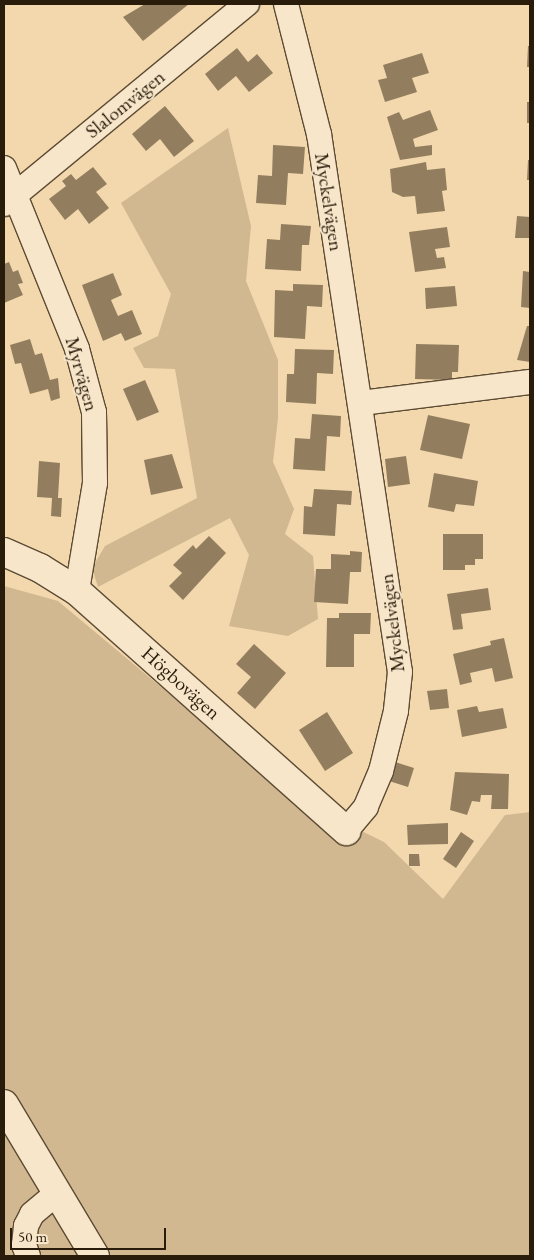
<!DOCTYPE html>
<meta charset="utf-8">
<style>
body{margin:0}
#map{position:relative;width:534px;height:1260px;overflow:hidden;background:#f3d8ad;font-family:"EB Garamond",serif}
div>[style]{position:absolute}
[style*='--x']{left:calc(var(--x)*1px);top:calc(var(--y)*1px);width:calc(var(--w)*1px);rotate:calc(var(--a)*1deg)}
.green>*{inset:0;background:#d1b891}
.building>*{inset:0;background:#927e5f}
.roads{filter:drop-shadow(1px 0 #5c4b34) drop-shadow(-1px 0 #5c4b34) drop-shadow(0 1px #5c4b34) drop-shadow(0 -1px #5c4b34)}
.street>*{height:24px;margin:-12px;padding:0 12px;transform-origin:12px;border-radius:12px;background:#f7e6ca}
.secondary>*{height:28px;margin:-14px;padding:0 14px;transform-origin:14px;border-radius:14px;background:#f7e6ca}
span{translate:-50% -50%;white-space:nowrap;text-align:center;line-height:1.15;-webkit-text-stroke:4px #f7e6ca;paint-order:stroke}
.street-label{font-size:20px;color:#291c0b}
.frame{position:absolute;inset:0;border:5px solid #291c0b;pointer-events:none}
.scale{position:absolute;left:10px;top:1228px;width:156px;height:22px;box-sizing:border-box;border:2px solid #291c0b;border-top:0;padding-left:6px;font-size:15px;line-height:18px;white-space:nowrap;color:#291c0b;-webkit-text-stroke:4px #f7e6ca;paint-order:stroke}
</style>
<div id="map">
<div class="green">
<div style="clip-path:polygon(228px 128px,251px 226px,246px 281px,278px 360px,278px 418px,273px 462px,294px 509px,285px 534px,313px 556px,318px 619px,288px 636px,229px 626px,249px 555px,230px 518px,98px 587px,92px 568px,105px 546px,197px 498px,175px 369px,144px 368px,133px 348px,158px 336px,171px 294px,121px 203px)"></div>
<div style="clip-path:polygon(4px 586px,58px 601px,294px 798px,384px 842px,443px 899px,505px 815px,530px 812px,530px 1256px,4px 1256px)"></div>
</div>
<div class="building">
<div style="clip-path:polygon(145px 4px,189px 4px,143px 41px,123px 17px)"></div>
<div style="clip-path:polygon(528px 46px,530px 46px,530px 67px,527px 67px)"></div>
<div style="clip-path:polygon(237px 48px,248px 62px,257px 54px,273px 73px,249px 92px,236px 76px,218px 91px,205px 74px)"></div>
<div style="clip-path:polygon(422px 53px,429px 73px,412px 78px,417px 92px,385px 102px,378px 80px,387px 78px,383px 65px)"></div>
<div style="clip-path:polygon(527px 102px,530px 102px,530px 123px,527px 123px)"></div>
<div style="clip-path:polygon(165px 106px,194px 141px,174px 157px,160px 139px,146px 151px,132px 134px)"></div>
<div style="clip-path:polygon(430px 110px,438px 130px,413px 139px,415px 147px,432px 145px,432px 155px,400px 160px,387px 117px,399px 112px,403px 120px)"></div>
<div style="clip-path:polygon(273px 145px,305px 147px,303px 174px,288px 173px,286px 205px,256px 203px,258px 175px,272px 176px)"></div>
<div style="clip-path:polygon(528px 160px,530px 160px,530px 180px,527px 180px)"></div>
<div style="clip-path:polygon(426px 162px,427px 170px,445px 168px,447px 190px,442px 191px,445px 211px,417px 214px,415px 196px,403px 197px,392px 192px,390px 169px)"></div>
<div style="clip-path:polygon(93px 167px,107px 184px,96px 192px,109px 208px,89px 224px,78px 209px,65px 220px,49px 199px,66px 186px,62px 181px,71px 174px,76px 180px)"></div>
<div style="clip-path:polygon(517px 216px,530px 217px,530px 238px,515px 238px)"></div>
<div style="clip-path:polygon(281px 224px,311px 226px,309px 245px,302px 245px,301px 271px,265px 269px,267px 239px,280px 240px)"></div>
<div style="clip-path:polygon(447px 227px,450px 247px,435px 249px,437px 258px,444px 257px,446px 268px,415px 272px,409px 232px)"></div>
<div style="clip-path:polygon(9px 262px,13px 272px,18px 270px,23px 283px,18px 284px,23px 295px,4px 303px,4px 264px)"></div>
<div style="clip-path:polygon(523px 271px,530px 272px,530px 308px,521px 307px)"></div>
<div style="clip-path:polygon(113px 273px,122px 295px,111px 300px,118px 316px,132px 310px,142px 334px,125px 341px,121px 333px,103px 341px,82px 285px)"></div>
<div style="clip-path:polygon(293px 284px,323px 285px,322px 307px,307px 306px,305px 339px,274px 337px,275px 290px,293px 291px)"></div>
<div style="clip-path:polygon(455px 286px,457px 306px,426px 309px,425px 288px)"></div>
<div style="clip-path:polygon(527px 326px,530px 326px,530px 362px,517px 360px)"></div>
<div style="clip-path:polygon(30px 339px,35px 355px,42px 353px,50px 380px,58px 378px,60px 398px,51px 401px,48px 389px,30px 394px,21px 363px,15px 364px,10px 345px)"></div>
<div style="clip-path:polygon(416px 344px,459px 345px,458px 372px,452px 372px,452px 380px,415px 379px)"></div>
<div style="clip-path:polygon(295px 349px,334px 350px,333px 374px,317px 373px,316px 404px,286px 402px,287px 374px,294px 374px)"></div>
<div style="clip-path:polygon(145px 380px,159px 412px,137px 421px,123px 389px)"></div>
<div style="clip-path:polygon(312px 414px,341px 416px,340px 437px,327px 436px,325px 471px,293px 469px,295px 438px,310px 439px)"></div>
<div style="clip-path:polygon(428px 415px,470px 424px,462px 459px,420px 450px)"></div>
<div style="clip-path:polygon(172px 454px,183px 488px,151px 495px,144px 460px)"></div>
<div style="clip-path:polygon(406px 456px,410px 484px,388px 487px,385px 459px)"></div>
<div style="clip-path:polygon(39px 461px,60px 463px,58px 498px,62px 498px,61px 517px,51px 516px,52px 498px,37px 497px)"></div>
<div style="clip-path:polygon(434px 473px,478px 481px,474px 506px,456px 504px,454px 512px,428px 507px)"></div>
<div style="clip-path:polygon(314px 489px,352px 491px,351px 505px,337px 504px,335px 536px,303px 534px,304px 506px,312px 507px)"></div>
<div style="clip-path:polygon(443px 534px,483px 534px,483px 559px,475px 559px,475px 565px,465px 565px,465px 570px,443px 570px)"></div>
<div style="clip-path:polygon(209px 536px,226px 553px,183px 600px,169px 586px,182px 573px,173px 565px,193px 545px,196px 549px)"></div>
<div style="clip-path:polygon(350px 551px,362px 552px,361px 572px,350px 572px,348px 604px,314px 602px,316px 569px,331px 569px,331px 554px,350px 555px)"></div>
<div style="clip-path:polygon(488px 588px,491px 610px,461px 614px,463px 629px,453px 630px,447px 594px)"></div>
<div style="clip-path:polygon(339px 613px,371px 613px,370px 634px,354px 634px,354px 667px,326px 667px,327px 618px,339px 618px)"></div>
<div style="clip-path:polygon(504px 638px,513px 678px,495px 682px,492px 668px,470px 673px,472px 682px,460px 685px,453px 654px,491px 645px,490px 641px)"></div>
<div style="clip-path:polygon(254px 644px,286px 673px,255px 709px,237px 693px,251px 677px,236px 664px)"></div>
<div style="clip-path:polygon(447px 689px,449px 708px,430px 710px,427px 691px)"></div>
<div style="clip-path:polygon(477px 706px,479px 712px,503px 708px,507px 728px,462px 737px,457px 710px)"></div>
<div style="clip-path:polygon(327px 712px,353px 753px,325px 771px,299px 730px)"></div>
<div style="clip-path:polygon(395px 762px,414px 768px,408px 787px,389px 781px)"></div>
<div style="clip-path:polygon(455px 772px,509px 774px,508px 809px,491px 809px,492px 795px,481px 795px,480px 802px,472px 801px,467px 815px,450px 810px)"></div>
<div style="clip-path:polygon(448px 823px,448px 844px,408px 845px,407px 825px)"></div>
<div style="clip-path:polygon(461px 832px,474px 841px,456px 868px,443px 859px)"></div>
<div style="clip-path:polygon(409px 854px,419px 854px,420px 866px,409px 866px)"></div>
</div>
<div class="roads">
<div class="street">
<div style="--x:286;--y:4;--w:134;--a:75.8"></div>
<div style="--x:319;--y:134;--w:544;--a:81.44"></div>
<div style="--x:400;--y:672;--w:39;--a:96"></div>
<div style="--x:396;--y:711;--w:62;--a:104"></div>
<div style="--x:381;--y:771;--w:39;--a:113"></div>
<div style="--x:366;--y:807;--w:31;--a:130"></div>
<div style="--x:4;--y:168;--w:195;--a:68"></div>
<div style="--x:77;--y:349;--w:65;--a:74.9"></div>
<div style="--x:94;--y:412;--w:71;--a:89.2"></div>
<div style="--x:95;--y:483;--w:109;--a:99.5"></div>
<div style="--x:4;--y:204;--w:315;--a:-39.5"></div>
<div style="--x:361;--y:403;--w:170;--a:-7.1"></div>
<div style="--x:28;--y:1256;--w:12;--a:-110"></div>
<div style="--x:24;--y:1245;--w:19;--a:-84"></div>
<div style="--x:26;--y:1226;--w:13;--a:-63"></div>
<div style="--x:32;--y:1214;--w:34;--a:-40"></div>
</div>
<div class="secondary">
<div style="--x:4;--y:552;--w:39;--a:24"></div>
<div style="--x:40;--y:568;--w:44;--a:31.9"></div>
<div style="--x:77;--y:591;--w:361;--a:41.7"></div>
<div style="--x:4;--y:1104;--w:177;--a:59.1"></div>
</div>
</div>
<div class="street-label">
<span style="left:125px;top:104px;rotate:-39deg">Slalomvägen</span>
<span style="left:329px;top:202px;rotate:81deg">Myckelvägen</span>
<span style="left:82px;top:374px;rotate:74deg">Myrvägen</span>
<span style="left:392px;top:623px;rotate:-97deg">Myckelvägen</span>
<span style="left:181px;top:683px;rotate:42deg">Högbovägen</span>
</div>
<div class="frame"></div>
<div class="scale">50 m</div>
</div>
